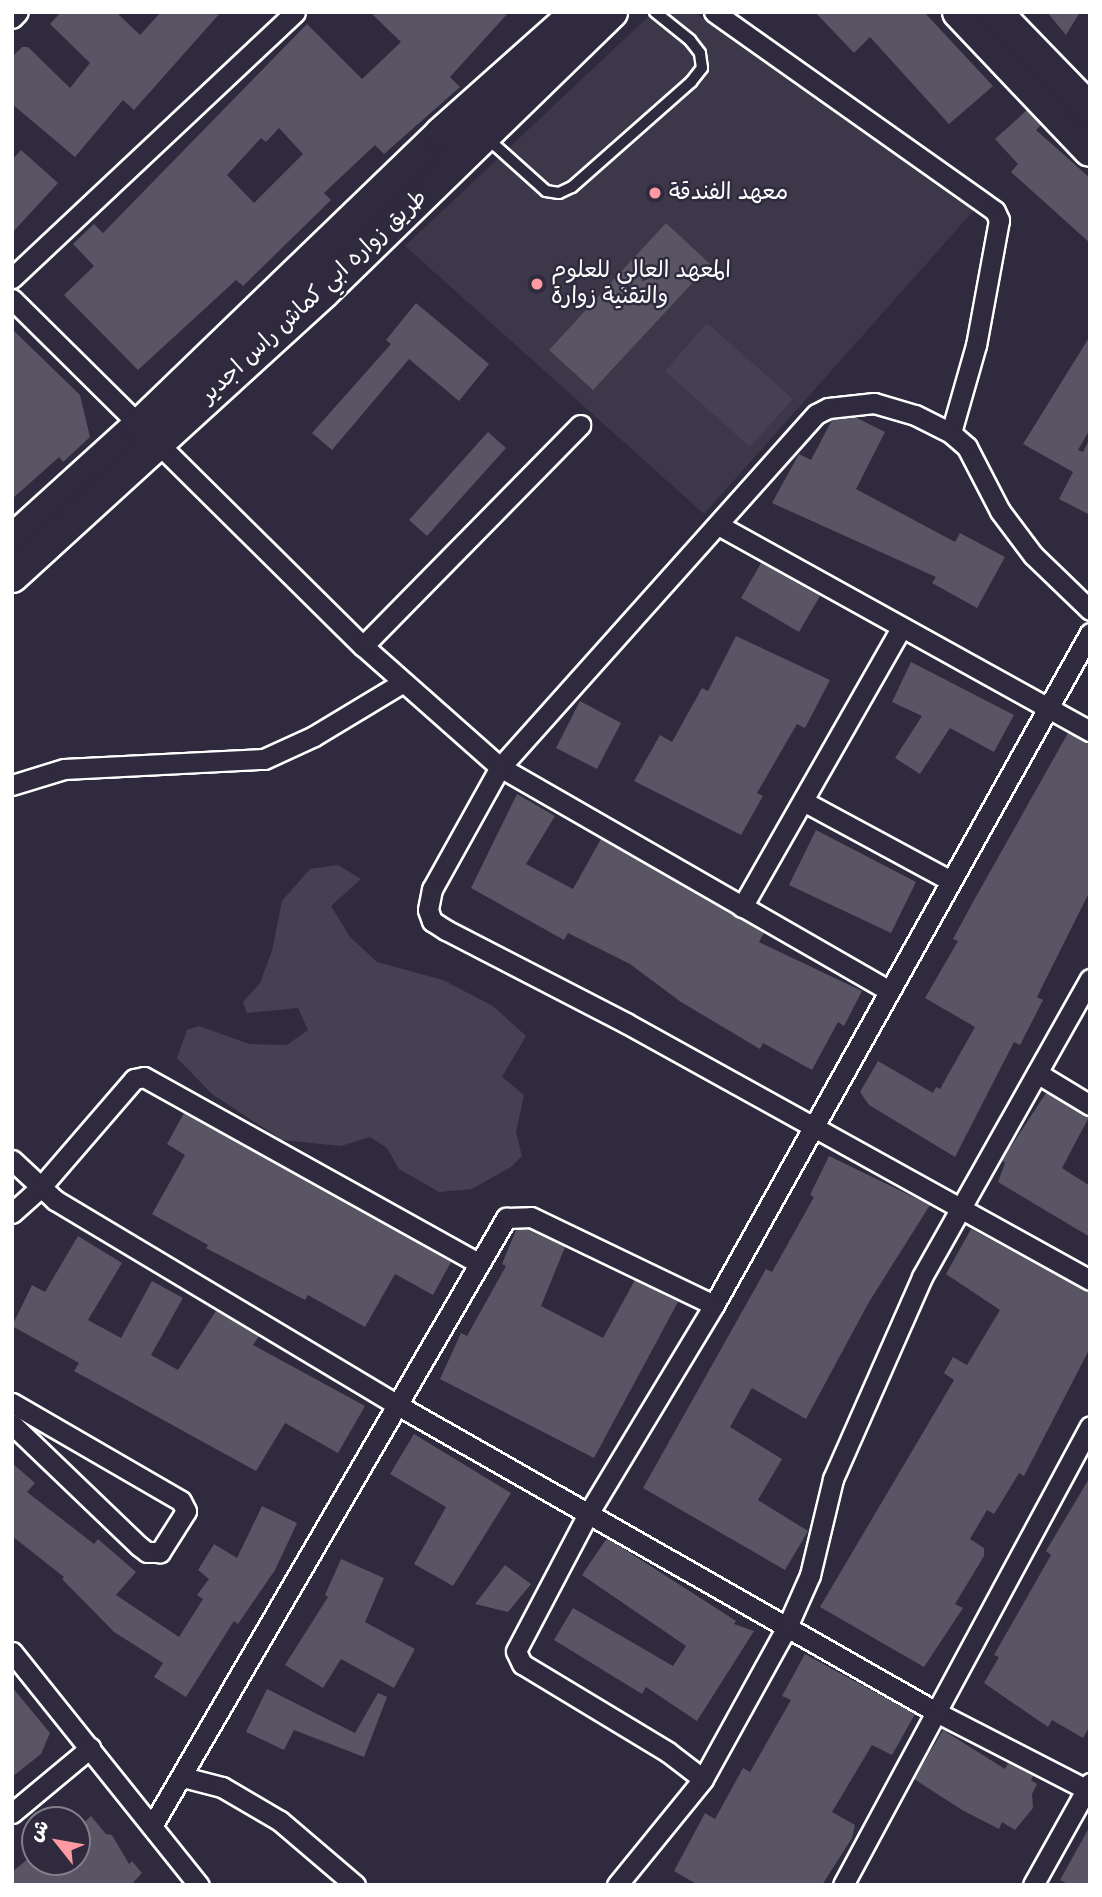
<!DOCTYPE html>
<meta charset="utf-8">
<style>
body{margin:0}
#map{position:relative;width:1102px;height:1897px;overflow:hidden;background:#2f2a3d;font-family:Mynerve,"Playpen Sans Arabic",sans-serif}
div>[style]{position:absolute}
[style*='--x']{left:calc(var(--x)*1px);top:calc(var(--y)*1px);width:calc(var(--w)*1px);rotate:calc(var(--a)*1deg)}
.built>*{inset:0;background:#3c3749}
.green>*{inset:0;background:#464152}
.building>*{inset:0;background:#595564}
.roads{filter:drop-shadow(2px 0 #fff) drop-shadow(-2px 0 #fff) drop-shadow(0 2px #fff) drop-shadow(0 -2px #fff)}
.lane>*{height:10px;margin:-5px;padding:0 5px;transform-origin:5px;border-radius:5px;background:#2f2a3d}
.street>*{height:19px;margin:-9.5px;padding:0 9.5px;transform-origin:9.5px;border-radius:9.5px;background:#2f2a3d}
.primary>*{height:32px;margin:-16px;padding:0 16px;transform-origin:16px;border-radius:16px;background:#2f2a3d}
.dots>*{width:19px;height:19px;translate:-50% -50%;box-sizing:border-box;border:4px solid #2f2a3d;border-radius:50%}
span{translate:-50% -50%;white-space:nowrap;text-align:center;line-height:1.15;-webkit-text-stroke:5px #2f2a3d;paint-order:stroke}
.poi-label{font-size:23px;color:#fff}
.left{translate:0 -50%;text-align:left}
.street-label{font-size:23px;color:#fff}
.frame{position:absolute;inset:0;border:14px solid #fff;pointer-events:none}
.north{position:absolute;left:21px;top:1806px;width:70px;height:70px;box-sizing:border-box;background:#2f2a3d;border:2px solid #827f8b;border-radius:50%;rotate:301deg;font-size:19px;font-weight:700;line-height:28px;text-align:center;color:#fff}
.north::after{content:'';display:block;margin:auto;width:24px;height:32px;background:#ff9aa2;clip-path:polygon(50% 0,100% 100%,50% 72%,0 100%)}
</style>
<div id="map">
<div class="built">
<div style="clip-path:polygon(653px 12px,694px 12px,976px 208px,704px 514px,405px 246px)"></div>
</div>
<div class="green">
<div style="clip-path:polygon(707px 323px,793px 399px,750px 447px,665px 371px)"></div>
<div style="clip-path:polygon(338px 865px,361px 879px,331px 906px,350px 937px,377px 962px,443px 980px,493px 1006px,526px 1036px,502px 1077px,524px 1095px,516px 1132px,522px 1156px,511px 1167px,472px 1189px,439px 1192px,399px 1169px,387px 1148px,370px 1137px,341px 1146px,282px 1140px,212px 1094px,177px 1058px,187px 1030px,199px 1026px,249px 1044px,287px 1045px,308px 1030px,298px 1008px,247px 1013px,243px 1002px,260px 983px,272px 951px,282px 901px,310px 869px)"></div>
</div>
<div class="building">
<div style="clip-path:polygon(61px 12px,116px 12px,140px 35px,161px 12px,221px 12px,134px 110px,123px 100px,75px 157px,12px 104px,12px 57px,22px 47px,28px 47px,70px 88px,90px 63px,50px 24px)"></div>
<div style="clip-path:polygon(evenodd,370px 12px,509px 12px,450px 77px,460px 87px,384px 154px,375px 145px,324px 193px,331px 200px,243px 286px,236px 280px,138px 370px,64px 295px,94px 266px,73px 244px,94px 224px,103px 233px,307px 24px,362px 79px,401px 42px,370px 12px,279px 128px,303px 154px,254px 203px,227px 175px,261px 138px,266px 142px,279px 128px)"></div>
<div style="clip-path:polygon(815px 12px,924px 12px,993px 86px,949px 124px,870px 37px,854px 53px)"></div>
<div style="clip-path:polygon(1047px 12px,1080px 12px,1066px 35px)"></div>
<div style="clip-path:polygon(1027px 110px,1041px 125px,1036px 130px,1090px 178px,1090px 243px,1011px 172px,1018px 164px,995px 139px)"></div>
<div style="clip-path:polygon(21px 150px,58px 183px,12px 233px,12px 160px)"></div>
<div style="clip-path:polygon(666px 223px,710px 264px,593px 390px,549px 350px)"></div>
<div style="clip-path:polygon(416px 303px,489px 364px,459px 401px,409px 359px,332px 450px,312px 433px,391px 344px,386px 340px)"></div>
<div style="clip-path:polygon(12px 329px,80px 395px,90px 437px,63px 462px,59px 457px,12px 499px)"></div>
<div style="clip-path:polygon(1090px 336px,1090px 429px,1078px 450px,1083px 452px,1090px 438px,1090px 515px,1059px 499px,1073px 472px,1023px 444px)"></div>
<div style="clip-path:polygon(855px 417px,885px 432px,856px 489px,955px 542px,960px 533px,1005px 557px,977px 608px,932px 583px,936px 577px,772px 503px,799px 454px,811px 460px,832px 420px)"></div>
<div style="clip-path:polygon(488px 432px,506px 448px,427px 536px,409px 520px)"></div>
<div style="clip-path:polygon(761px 563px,820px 596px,799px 632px,741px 598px)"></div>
<div style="clip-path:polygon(736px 636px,830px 680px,805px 728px,797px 724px,757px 793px,763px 796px,741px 835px,634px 781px,660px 735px,672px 742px,702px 688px,708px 691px)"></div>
<div style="clip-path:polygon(911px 662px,1014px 715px,994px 752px,950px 728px,920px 774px,895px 758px,922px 716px,892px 702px)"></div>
<div style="clip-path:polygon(580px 701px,621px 723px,597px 769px,556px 748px)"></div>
<div style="clip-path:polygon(1068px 733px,1090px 743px,1090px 891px,1037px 997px,1043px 1000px,1020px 1045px,1014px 1042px,955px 1157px,869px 1105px,860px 1092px,878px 1061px,933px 1093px,936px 1087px,940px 1089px,975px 1027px,925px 998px,958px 941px,953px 939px,973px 902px)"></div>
<div style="clip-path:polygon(517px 794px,555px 816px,526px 864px,573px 889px,601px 839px,764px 933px,759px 942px,862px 991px,844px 1026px,838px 1022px,812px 1070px,763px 1043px,760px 1049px,681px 1002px,630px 964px,568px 933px,564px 940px,471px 888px)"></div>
<div style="clip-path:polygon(816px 830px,916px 882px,891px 933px,789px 885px)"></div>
<div style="clip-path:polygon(1046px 1093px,1089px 1117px,1062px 1168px,1090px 1186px,1090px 1237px,998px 1182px,1005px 1163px,1002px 1160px)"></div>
<div style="clip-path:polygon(184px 1113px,451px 1262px,433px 1295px,395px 1274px,365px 1327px,308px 1295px,305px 1300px,206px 1248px,208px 1245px,152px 1214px,185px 1155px,167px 1144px)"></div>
<div style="clip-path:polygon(829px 1156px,930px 1205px,869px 1302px,806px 1419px,752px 1388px,730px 1427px,782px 1459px,758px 1500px,808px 1531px,785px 1570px,643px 1488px,766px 1269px,772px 1272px,814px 1197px,810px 1195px)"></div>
<div style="clip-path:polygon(527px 1229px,565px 1247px,541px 1306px,603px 1338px,635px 1280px,678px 1302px,594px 1458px,440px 1379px,461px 1333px,467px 1336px,506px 1266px,502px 1264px,516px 1230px)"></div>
<div style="clip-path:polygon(971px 1229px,1090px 1293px,1090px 1348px,1024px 1476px,1019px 1473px,994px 1514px,987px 1510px,970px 1539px,984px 1548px,984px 1556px,955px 1604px,963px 1608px,924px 1667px,820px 1607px,954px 1380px,944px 1373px,953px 1357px,967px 1365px,1000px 1310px,946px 1274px)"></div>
<div style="clip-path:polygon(78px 1236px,122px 1263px,88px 1320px,121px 1338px,152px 1281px,183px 1298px,151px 1355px,178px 1370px,216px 1311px,259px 1336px,253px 1345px,365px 1406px,338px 1453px,285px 1423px,256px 1471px,74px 1371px,79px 1363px,12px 1326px,32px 1285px,45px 1292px)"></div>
<div style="clip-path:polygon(414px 1434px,511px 1493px,453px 1586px,414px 1564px,446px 1507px,390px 1474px)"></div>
<div style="clip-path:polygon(12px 1463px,35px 1483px,27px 1492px,94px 1544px,98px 1539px,136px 1572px,116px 1595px,179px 1637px,203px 1599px,197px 1595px,209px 1579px,198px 1570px,214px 1544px,237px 1558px,262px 1506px,297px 1523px,275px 1570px,238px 1624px,234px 1621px,186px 1697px,154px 1677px,163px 1663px,114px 1632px,62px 1579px,64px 1577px,12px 1536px)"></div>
<div style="clip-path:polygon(1090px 1477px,1090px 1726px,1083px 1738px,1052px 1720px,1048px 1727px,984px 1683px,999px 1657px,994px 1655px,1051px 1555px,1046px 1551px)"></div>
<div style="clip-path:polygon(607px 1538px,736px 1621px,734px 1624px,754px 1631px,697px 1721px,646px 1687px,642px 1694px,554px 1640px,573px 1608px,673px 1666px,686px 1646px,582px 1575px)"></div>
<div style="clip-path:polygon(341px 1559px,384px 1578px,365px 1622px,415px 1649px,394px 1688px,341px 1659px,323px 1688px,285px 1665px,328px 1597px,325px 1595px)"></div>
<div style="clip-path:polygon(505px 1565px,531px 1584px,508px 1612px,475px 1604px)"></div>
<div style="clip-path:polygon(805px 1654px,915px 1714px,892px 1755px,872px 1745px,832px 1812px,855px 1825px,852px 1838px,822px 1885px,698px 1885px,674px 1871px,705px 1813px,715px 1819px,743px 1768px,750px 1772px,791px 1700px,782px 1696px)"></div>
<div style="clip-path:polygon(12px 1687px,50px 1733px,41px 1754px,12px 1777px)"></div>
<div style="clip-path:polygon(267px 1689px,355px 1733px,378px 1693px,387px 1697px,364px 1757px,294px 1730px,284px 1750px,246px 1732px)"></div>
<div style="clip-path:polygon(943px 1730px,1005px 1769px,1008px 1763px,1033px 1776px,1031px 1780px,1037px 1784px,1032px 1794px,1033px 1808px,1015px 1830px,1002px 1822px,999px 1829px,962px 1810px,914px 1779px)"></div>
<div style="clip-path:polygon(91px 1816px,106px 1834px,112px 1835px,129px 1864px,132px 1861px,142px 1873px,131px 1885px,12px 1885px,12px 1872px,29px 1858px,77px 1862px,77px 1829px)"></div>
<div style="clip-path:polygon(1090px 1826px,1090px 1885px,1070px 1885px,1060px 1880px)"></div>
</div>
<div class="roads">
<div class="lane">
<div style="--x:488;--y:139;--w:78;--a:41.9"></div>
<div style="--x:546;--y:191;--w:13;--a:9"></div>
<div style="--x:559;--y:193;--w:14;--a:-25"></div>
<div style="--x:572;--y:187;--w:159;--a:-41.4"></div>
<div style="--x:691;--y:82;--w:18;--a:-52"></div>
<div style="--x:702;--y:68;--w:15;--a:-98"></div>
<div style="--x:700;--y:53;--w:16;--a:-128"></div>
<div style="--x:690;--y:40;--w:45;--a:-141.3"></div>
</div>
<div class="street">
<div style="--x:714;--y:12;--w:344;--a:35.3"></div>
<div style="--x:995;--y:211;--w:10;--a:66"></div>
<div style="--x:999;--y:220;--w:127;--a:100.4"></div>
<div style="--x:976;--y:345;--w:91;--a:105.9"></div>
<div style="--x:12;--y:18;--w:8;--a:-45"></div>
<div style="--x:12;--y:278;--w:388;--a:-43.2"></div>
<div style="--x:12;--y:299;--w:494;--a:44.7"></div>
<div style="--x:363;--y:646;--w:183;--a:41.5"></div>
<div style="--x:500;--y:767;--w:449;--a:29.9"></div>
<div style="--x:720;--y:526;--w:423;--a:29"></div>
<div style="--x:1090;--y:610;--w:79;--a:-136"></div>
<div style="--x:1033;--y:555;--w:55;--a:-126.9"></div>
<div style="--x:1000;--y:511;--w:72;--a:-117.3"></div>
<div style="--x:967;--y:447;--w:21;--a:-139"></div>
<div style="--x:951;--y:433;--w:40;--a:-153.4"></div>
<div style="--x:915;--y:415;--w:43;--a:-163.7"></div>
<div style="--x:874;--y:403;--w:46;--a:173.8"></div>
<div style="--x:828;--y:408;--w:13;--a:153"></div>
<div style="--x:816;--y:414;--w:474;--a:131.8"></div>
<div style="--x:500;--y:767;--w:140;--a:119.1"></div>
<div style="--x:432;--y:889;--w:21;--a:101"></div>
<div style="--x:428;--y:910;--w:12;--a:70"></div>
<div style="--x:432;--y:921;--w:17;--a:33"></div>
<div style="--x:446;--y:930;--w:203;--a:27.3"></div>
<div style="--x:626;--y:1023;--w:530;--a:28.98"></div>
<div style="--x:363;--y:646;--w:310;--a:-45.5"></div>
<div style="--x:12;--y:785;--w:54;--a:-17.1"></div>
<div style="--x:64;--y:769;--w:200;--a:-2.9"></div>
<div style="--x:264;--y:759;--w:55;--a:-24.7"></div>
<div style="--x:314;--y:736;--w:103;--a:-31.1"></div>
<div style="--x:803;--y:801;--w:168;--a:28.4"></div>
<div style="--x:742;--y:907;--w:322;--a:-60.3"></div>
<div style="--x:1037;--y:1073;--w:62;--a:31.1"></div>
<div style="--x:12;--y:1160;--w:59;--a:42.9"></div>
<div style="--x:55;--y:1200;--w:395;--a:30.9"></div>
<div style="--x:394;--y:1403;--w:624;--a:29.69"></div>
<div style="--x:936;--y:1712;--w:169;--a:27.2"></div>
<div style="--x:12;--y:1213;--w:38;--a:-42"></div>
<div style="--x:40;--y:1188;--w:144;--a:-49.2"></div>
<div style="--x:134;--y:1079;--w:10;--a:-11"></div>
<div style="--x:144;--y:1077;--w:381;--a:29.1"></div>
<div style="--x:12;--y:1403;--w:195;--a:30.1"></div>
<div style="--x:181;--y:1501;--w:11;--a:63"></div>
<div style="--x:186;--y:1511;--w:49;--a:122.4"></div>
<div style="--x:160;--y:1552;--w:13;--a:180"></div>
<div style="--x:147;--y:1552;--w:10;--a:-143"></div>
<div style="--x:139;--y:1546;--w:176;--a:-136.2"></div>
<div style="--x:12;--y:1652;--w:299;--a:51.3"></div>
<div style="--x:183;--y:1777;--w:40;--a:14.4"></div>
<div style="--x:222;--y:1787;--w:67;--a:30.4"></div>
<div style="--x:280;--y:1821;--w:99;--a:40.5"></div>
<div style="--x:703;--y:1779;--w:44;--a:-142.4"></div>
<div style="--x:668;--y:1752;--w:170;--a:-148.9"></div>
<div style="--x:522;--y:1664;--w:14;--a:-115"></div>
<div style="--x:516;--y:1651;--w:155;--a:-62.3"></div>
<div style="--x:588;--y:1514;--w:244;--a:-58.9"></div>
<div style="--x:714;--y:1305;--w:770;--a:-60.77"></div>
<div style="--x:12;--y:1813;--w:102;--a:-39.8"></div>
<div style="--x:152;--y:1826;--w:704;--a:-59.79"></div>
<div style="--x:506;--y:1218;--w:25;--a:-2"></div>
<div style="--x:531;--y:1217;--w:203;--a:25.7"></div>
<div style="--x:617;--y:1885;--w:136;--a:-50.9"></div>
<div style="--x:703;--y:1779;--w:174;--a:-61.1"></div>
<div style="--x:787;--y:1627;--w:57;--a:-66.1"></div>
<div style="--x:810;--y:1575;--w:99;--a:-76.5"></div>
<div style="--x:833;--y:1479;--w:221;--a:-66.2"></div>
<div style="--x:922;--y:1277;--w:342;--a:-60.6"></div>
<div style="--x:843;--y:1885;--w:521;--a:-61.71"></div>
<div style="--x:1033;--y:1885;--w:117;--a:-60.8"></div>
</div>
<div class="primary">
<div style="--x:959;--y:12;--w:190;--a:46.5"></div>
<div style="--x:995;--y:12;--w:136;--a:45.9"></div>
<div style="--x:12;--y:541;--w:171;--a:-42.2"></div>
<div style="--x:139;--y:426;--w:420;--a:-44"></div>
<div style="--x:441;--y:134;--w:183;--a:-41.7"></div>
<div style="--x:12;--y:576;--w:421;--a:-42.4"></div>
<div style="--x:323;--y:292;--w:402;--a:-44.2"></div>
</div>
</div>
<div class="dots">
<div style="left:655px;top:193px;background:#ff9aa2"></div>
<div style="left:537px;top:284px;background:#ff9aa2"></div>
</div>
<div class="poi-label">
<span class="left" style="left:669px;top:193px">معهد الفندقة</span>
<span class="left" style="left:551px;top:284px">المعهد العالي للعلوم<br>والتقنية زوارة</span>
</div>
<div class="street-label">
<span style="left:314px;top:297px;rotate:-43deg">طريق زواره ابي كماش راس اجدير</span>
</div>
<div class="frame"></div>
<div class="north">ش</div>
</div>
